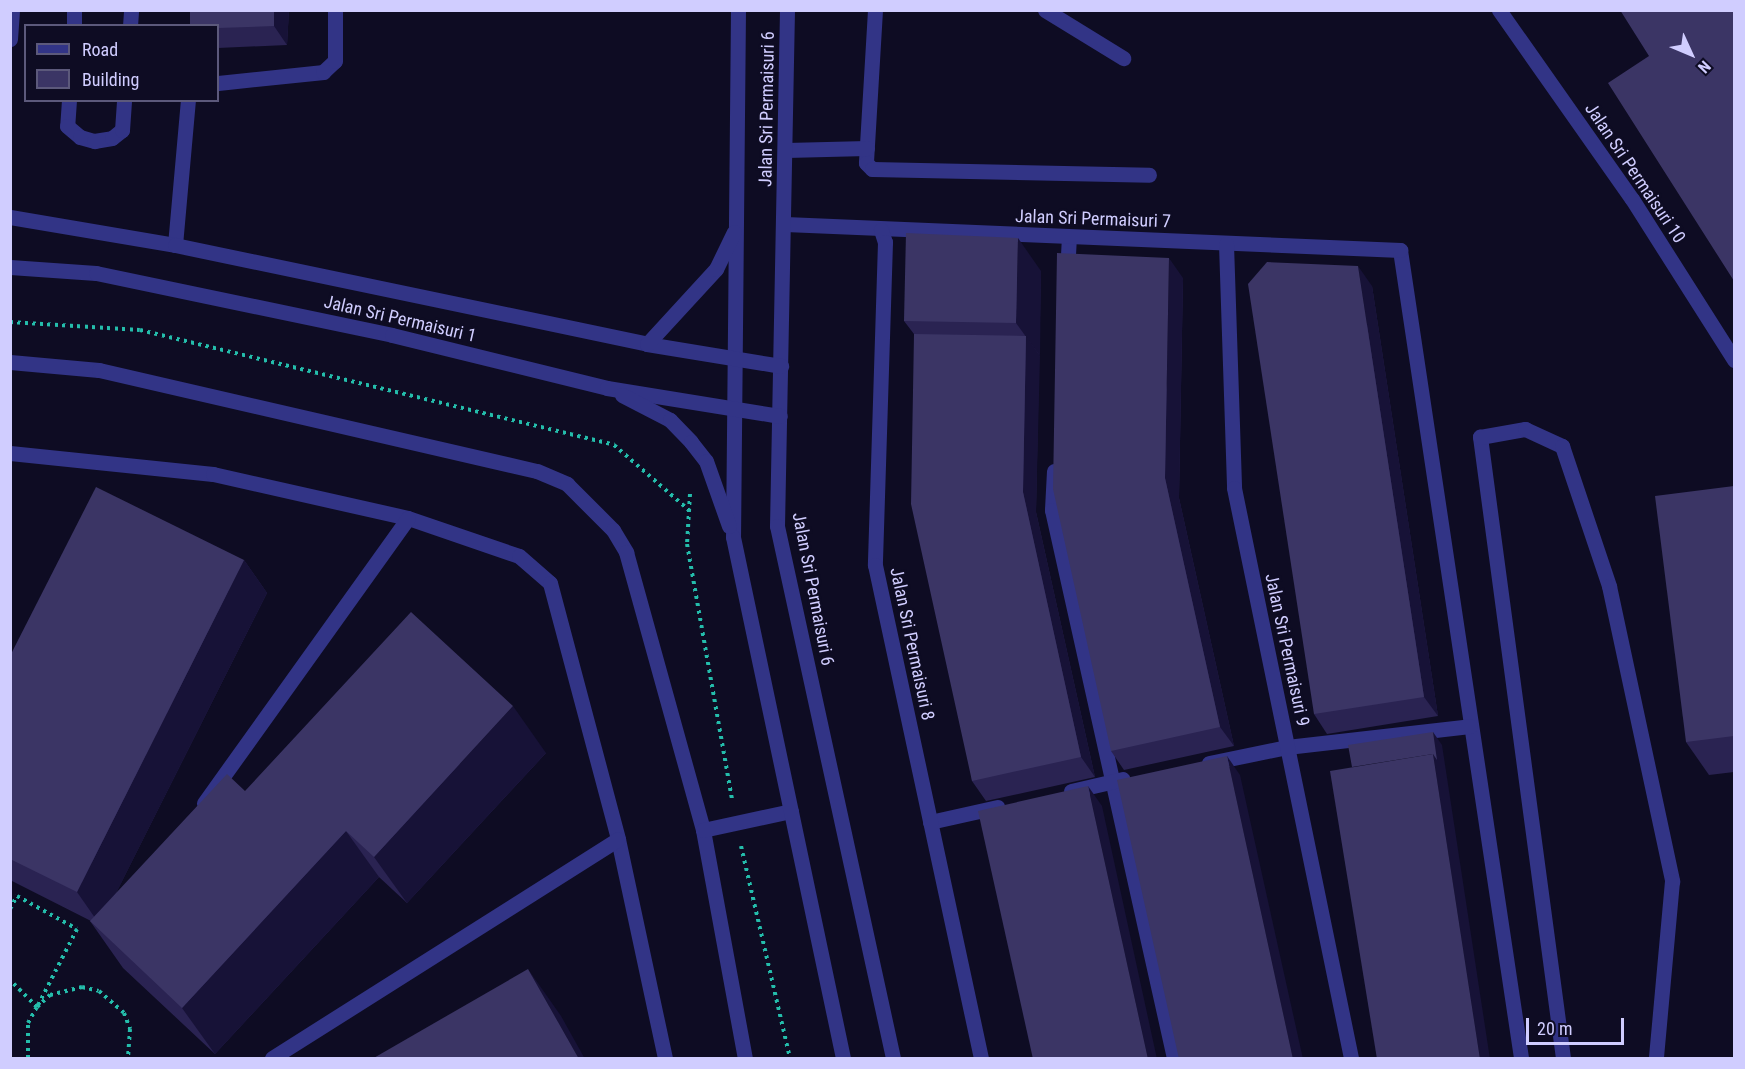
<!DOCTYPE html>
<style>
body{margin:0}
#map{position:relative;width:1745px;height:1069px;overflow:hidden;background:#0e0c23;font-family:"Roboto Condensed",sans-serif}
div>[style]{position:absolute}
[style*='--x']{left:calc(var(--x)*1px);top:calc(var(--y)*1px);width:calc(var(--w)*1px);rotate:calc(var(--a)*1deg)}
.path>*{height:4px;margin-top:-2px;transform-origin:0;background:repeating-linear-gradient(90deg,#24bdab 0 3px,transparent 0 7.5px)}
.service>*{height:15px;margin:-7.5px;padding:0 7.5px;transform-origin:7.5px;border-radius:7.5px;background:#323486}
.minor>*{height:15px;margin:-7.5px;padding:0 7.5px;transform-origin:7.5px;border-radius:7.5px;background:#323486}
.tertiary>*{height:15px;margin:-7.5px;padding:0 7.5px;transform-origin:7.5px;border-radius:7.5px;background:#323486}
.wall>*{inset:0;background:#2a2352}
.shaded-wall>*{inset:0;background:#171237}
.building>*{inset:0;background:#3b3565}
span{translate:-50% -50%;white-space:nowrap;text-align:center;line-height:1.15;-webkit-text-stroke:5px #0e0c23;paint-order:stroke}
.street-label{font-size:18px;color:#d0cdff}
.frame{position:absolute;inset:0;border:12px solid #d0cdff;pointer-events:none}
.legend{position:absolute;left:24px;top:24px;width:195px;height:78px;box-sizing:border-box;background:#0e0c23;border:2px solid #5c597b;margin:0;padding:8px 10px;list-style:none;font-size:18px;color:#d0cdff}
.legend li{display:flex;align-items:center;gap:12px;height:30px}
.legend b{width:30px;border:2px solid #5c597b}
.north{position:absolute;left:1661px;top:24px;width:60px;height:60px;-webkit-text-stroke:4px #0e0c23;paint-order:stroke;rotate:134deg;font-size:16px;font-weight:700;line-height:24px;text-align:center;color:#d0cdff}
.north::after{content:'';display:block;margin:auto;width:21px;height:27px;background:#d0cdff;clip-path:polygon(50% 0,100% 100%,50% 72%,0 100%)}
.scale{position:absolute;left:1526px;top:1018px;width:98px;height:27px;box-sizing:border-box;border:3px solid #d0cdff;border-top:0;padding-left:8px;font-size:18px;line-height:21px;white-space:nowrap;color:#d0cdff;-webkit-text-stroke:4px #0e0c23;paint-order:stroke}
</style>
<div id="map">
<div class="path">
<div style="--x:10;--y:322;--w:130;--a:3.5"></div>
<div style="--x:140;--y:330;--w:488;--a:13.6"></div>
<div style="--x:614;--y:445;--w:101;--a:41"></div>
<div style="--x:690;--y:494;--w:50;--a:93.4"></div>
<div style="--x:687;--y:544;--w:260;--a:80"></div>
<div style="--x:741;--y:846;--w:218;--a:77"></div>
<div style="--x:10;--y:909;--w:15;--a:-62"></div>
<div style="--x:17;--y:896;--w:68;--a:28.8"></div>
<div style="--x:77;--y:929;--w:88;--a:117.1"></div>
<div style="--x:37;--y:1007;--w:38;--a:-135"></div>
<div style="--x:28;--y:1058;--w:35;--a:-90"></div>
<div style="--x:28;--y:1023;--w:18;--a:-61"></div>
<div style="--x:37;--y:1007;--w:18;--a:-43"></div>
<div style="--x:50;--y:995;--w:33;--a:-14"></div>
<div style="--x:82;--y:987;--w:17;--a:13"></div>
<div style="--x:99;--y:991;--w:33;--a:41"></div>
<div style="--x:124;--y:1013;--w:17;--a:69"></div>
<div style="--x:130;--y:1029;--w:29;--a:94"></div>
</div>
<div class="service">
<div style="--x:875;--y:10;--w:153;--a:93.4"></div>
<div style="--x:866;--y:163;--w:8;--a:45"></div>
<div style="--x:872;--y:169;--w:277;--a:1.2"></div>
<div style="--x:1045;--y:10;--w:92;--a:31.6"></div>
<div style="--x:1499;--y:10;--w:231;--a:54.9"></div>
<div style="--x:1632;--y:199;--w:191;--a:57.6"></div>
<div style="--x:74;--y:26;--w:16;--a:-90"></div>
<div style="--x:130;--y:26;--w:16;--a:-86"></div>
<div style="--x:10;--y:39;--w:29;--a:-86"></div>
<div style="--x:218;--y:83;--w:106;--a:-6"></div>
<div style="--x:323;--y:72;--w:16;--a:-43"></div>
<div style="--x:335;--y:61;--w:51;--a:-90"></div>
<div style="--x:69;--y:100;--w:26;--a:94"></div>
<div style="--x:67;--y:126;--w:17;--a:40"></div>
<div style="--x:80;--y:137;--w:15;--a:16"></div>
<div style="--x:94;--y:141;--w:18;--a:-9"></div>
<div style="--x:112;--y:138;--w:13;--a:-39"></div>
<div style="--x:122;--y:130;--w:30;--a:-86"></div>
<div style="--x:786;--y:150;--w:81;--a:-1.4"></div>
<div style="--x:175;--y:245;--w:146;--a:-84.9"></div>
<div style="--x:1400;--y:250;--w:817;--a:81.48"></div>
<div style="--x:1067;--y:274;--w:36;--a:-87"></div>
<div style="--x:10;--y:362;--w:89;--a:5.1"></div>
<div style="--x:99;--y:370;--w:449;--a:13"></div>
<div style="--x:537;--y:471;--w:33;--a:23"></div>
<div style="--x:567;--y:484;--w:65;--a:45"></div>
<div style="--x:613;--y:530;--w:26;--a:59"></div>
<div style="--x:626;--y:552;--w:288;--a:74.5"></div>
<div style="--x:703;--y:830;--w:232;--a:79.6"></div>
<div style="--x:10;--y:453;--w:204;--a:5.9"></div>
<div style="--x:213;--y:474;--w:200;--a:12.7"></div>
<div style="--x:408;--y:518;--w:117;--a:18.9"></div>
<div style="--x:519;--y:556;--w:41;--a:41.1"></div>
<div style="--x:550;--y:583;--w:265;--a:75.1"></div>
<div style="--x:618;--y:839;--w:224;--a:77.9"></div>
<div style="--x:1054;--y:471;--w:39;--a:93"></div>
<div style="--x:1052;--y:510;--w:561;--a:77.45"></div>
<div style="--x:1209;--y:763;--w:80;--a:-11.6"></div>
<div style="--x:1287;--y:747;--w:184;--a:-6.5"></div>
<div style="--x:1071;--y:791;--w:53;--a:-13"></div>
<div style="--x:204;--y:803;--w:350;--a:-54.4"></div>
<div style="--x:930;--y:822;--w:69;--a:-12.6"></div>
<div style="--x:703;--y:830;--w:90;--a:-12.2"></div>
<div style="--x:272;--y:1058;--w:409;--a:-32.3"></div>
<div style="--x:1563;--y:1058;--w:627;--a:-97.61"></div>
<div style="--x:1480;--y:437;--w:46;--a:-10.1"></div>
<div style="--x:1525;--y:429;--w:41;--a:24.7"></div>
<div style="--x:1562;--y:446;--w:148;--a:71.4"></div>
<div style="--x:1609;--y:586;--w:302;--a:77.9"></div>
<div style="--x:1672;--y:881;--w:178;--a:95.2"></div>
</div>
<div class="minor">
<div style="--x:785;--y:224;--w:616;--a:2.42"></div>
<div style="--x:881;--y:230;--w:13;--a:72"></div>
<div style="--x:885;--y:242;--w:323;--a:91.8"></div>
<div style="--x:875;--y:565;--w:504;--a:77.87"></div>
<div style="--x:1226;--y:244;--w:244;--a:88.1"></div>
<div style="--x:1234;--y:488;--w:582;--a:78.4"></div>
</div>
<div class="tertiary">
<div style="--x:738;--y:10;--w:527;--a:90.54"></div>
<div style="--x:733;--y:537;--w:532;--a:78.08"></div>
<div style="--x:787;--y:10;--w:516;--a:91.11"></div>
<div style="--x:777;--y:526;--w:544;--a:77.7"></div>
<div style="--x:10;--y:217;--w:167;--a:9.6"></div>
<div style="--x:175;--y:245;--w:482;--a:11.8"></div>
<div style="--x:647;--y:344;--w:136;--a:9.3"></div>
<div style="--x:10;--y:267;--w:86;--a:4"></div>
<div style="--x:96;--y:273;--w:302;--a:11.8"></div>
<div style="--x:392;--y:335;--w:221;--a:13.8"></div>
<div style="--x:607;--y:388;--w:175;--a:9.2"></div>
<div style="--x:647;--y:344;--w:102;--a:-47.4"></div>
<div style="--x:716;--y:269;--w:41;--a:-64.1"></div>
<div style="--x:622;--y:395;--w:54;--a:27.5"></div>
<div style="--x:670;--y:420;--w:30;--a:46"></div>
<div style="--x:691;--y:442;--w:24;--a:52"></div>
<div style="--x:706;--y:461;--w:69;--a:70.5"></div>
</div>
<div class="wall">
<div style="clip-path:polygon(190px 10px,289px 10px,287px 45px,218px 48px,218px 26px)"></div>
<div style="clip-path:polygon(1041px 271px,1036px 512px,1095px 777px,986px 801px,972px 781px,914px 334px,904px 321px)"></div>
<div style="clip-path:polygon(1183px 278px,1179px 498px,1234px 746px,1124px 770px,1111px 751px)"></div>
<div style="clip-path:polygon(1372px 286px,1438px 716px,1327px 734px,1314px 714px)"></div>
<div style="clip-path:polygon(1734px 486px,1734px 772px,1709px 775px,1686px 742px)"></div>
<div style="clip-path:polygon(244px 560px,267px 593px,116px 893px,245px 791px,546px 753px,407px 903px,379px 877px,215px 1054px,123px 968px,90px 921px,91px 921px,10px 880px,10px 656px)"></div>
</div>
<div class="shaded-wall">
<div style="clip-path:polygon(274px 10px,289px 10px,287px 45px,274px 26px)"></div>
<div style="clip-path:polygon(1018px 238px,1041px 271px,1040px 356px,1016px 323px)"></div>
<div style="clip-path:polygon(1169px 258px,1183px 278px,1179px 498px,1234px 746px,1220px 727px,1165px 478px)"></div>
<div style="clip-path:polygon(1358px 266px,1372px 286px,1438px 716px,1424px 697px)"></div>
<div style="clip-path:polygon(1026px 336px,1040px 356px,1036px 512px,1095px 777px,1081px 757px,1023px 492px)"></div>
<div style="clip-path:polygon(244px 560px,267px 593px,100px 925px,77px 892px)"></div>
<div style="clip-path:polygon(513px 706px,546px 753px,407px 903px,374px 857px)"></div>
<div style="clip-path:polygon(1433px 732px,1442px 745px,1490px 1059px,1480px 1059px,1433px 754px)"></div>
<div style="clip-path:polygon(1227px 756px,1240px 775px,1303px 1059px,1293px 1059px)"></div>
<div style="clip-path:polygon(1088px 786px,1102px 806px,1157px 1059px,1148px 1059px)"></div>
<div style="clip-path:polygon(346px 831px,379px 877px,215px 1054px,182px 1008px)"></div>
<div style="clip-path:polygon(528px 969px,561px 1016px,585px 1059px,579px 1059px)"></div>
</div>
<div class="building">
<div style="clip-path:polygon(190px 10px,274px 10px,274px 26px,218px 28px,218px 26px,190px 26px)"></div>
<div style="clip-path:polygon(1620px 10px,1734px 10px,1734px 281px,1608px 83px,1649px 56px)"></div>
<div style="clip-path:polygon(906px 233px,1018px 238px,1016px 323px,904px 321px)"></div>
<div style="clip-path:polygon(1057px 253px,1169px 258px,1165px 478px,1220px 727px,1111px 751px,1053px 489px)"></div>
<div style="clip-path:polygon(1267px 262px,1358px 266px,1424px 697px,1314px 714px,1248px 284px)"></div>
<div style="clip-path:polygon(914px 334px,1026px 336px,1023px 492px,1081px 757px,972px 781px,911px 504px)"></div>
<div style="clip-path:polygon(1734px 486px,1734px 736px,1686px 742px,1655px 496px)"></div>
<div style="clip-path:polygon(96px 487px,244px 560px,77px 892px,10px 859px,10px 656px)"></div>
<div style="clip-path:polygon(411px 612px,513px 706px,374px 857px,346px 831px,182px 1008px,90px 921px,227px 774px,245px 791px)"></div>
<div style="clip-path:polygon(1433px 732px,1437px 760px,1433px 754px,1352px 767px,1348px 745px)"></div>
<div style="clip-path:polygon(1433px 754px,1480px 1059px,1377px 1059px,1330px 771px)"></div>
<div style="clip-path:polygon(1227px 756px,1293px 1059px,1179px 1059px,1117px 780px)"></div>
<div style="clip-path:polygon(1088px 786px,1148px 1059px,1033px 1059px,978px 811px)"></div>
<div style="clip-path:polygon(528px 969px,579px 1059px,372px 1059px)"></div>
</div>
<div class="street-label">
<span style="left:767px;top:109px;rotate:-89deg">Jalan Sri Permaisuri 6</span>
<span style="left:1635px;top:173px;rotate:56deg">Jalan Sri Permaisuri 10</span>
<span style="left:1093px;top:219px;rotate:2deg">Jalan Sri Permaisuri 7</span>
<span style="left:400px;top:319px;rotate:13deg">Jalan Sri Permaisuri 1</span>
<span style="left:813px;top:589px;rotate:79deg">Jalan Sri Permaisuri 6</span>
<span style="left:912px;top:644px;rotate:78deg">Jalan Sri Permaisuri 8</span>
<span style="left:1287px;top:650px;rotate:78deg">Jalan Sri Permaisuri 9</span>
</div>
<div class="frame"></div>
<ul class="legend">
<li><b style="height:8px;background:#323486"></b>Road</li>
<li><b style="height:16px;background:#3b3565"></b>Building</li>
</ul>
<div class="north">N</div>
<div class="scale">20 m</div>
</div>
